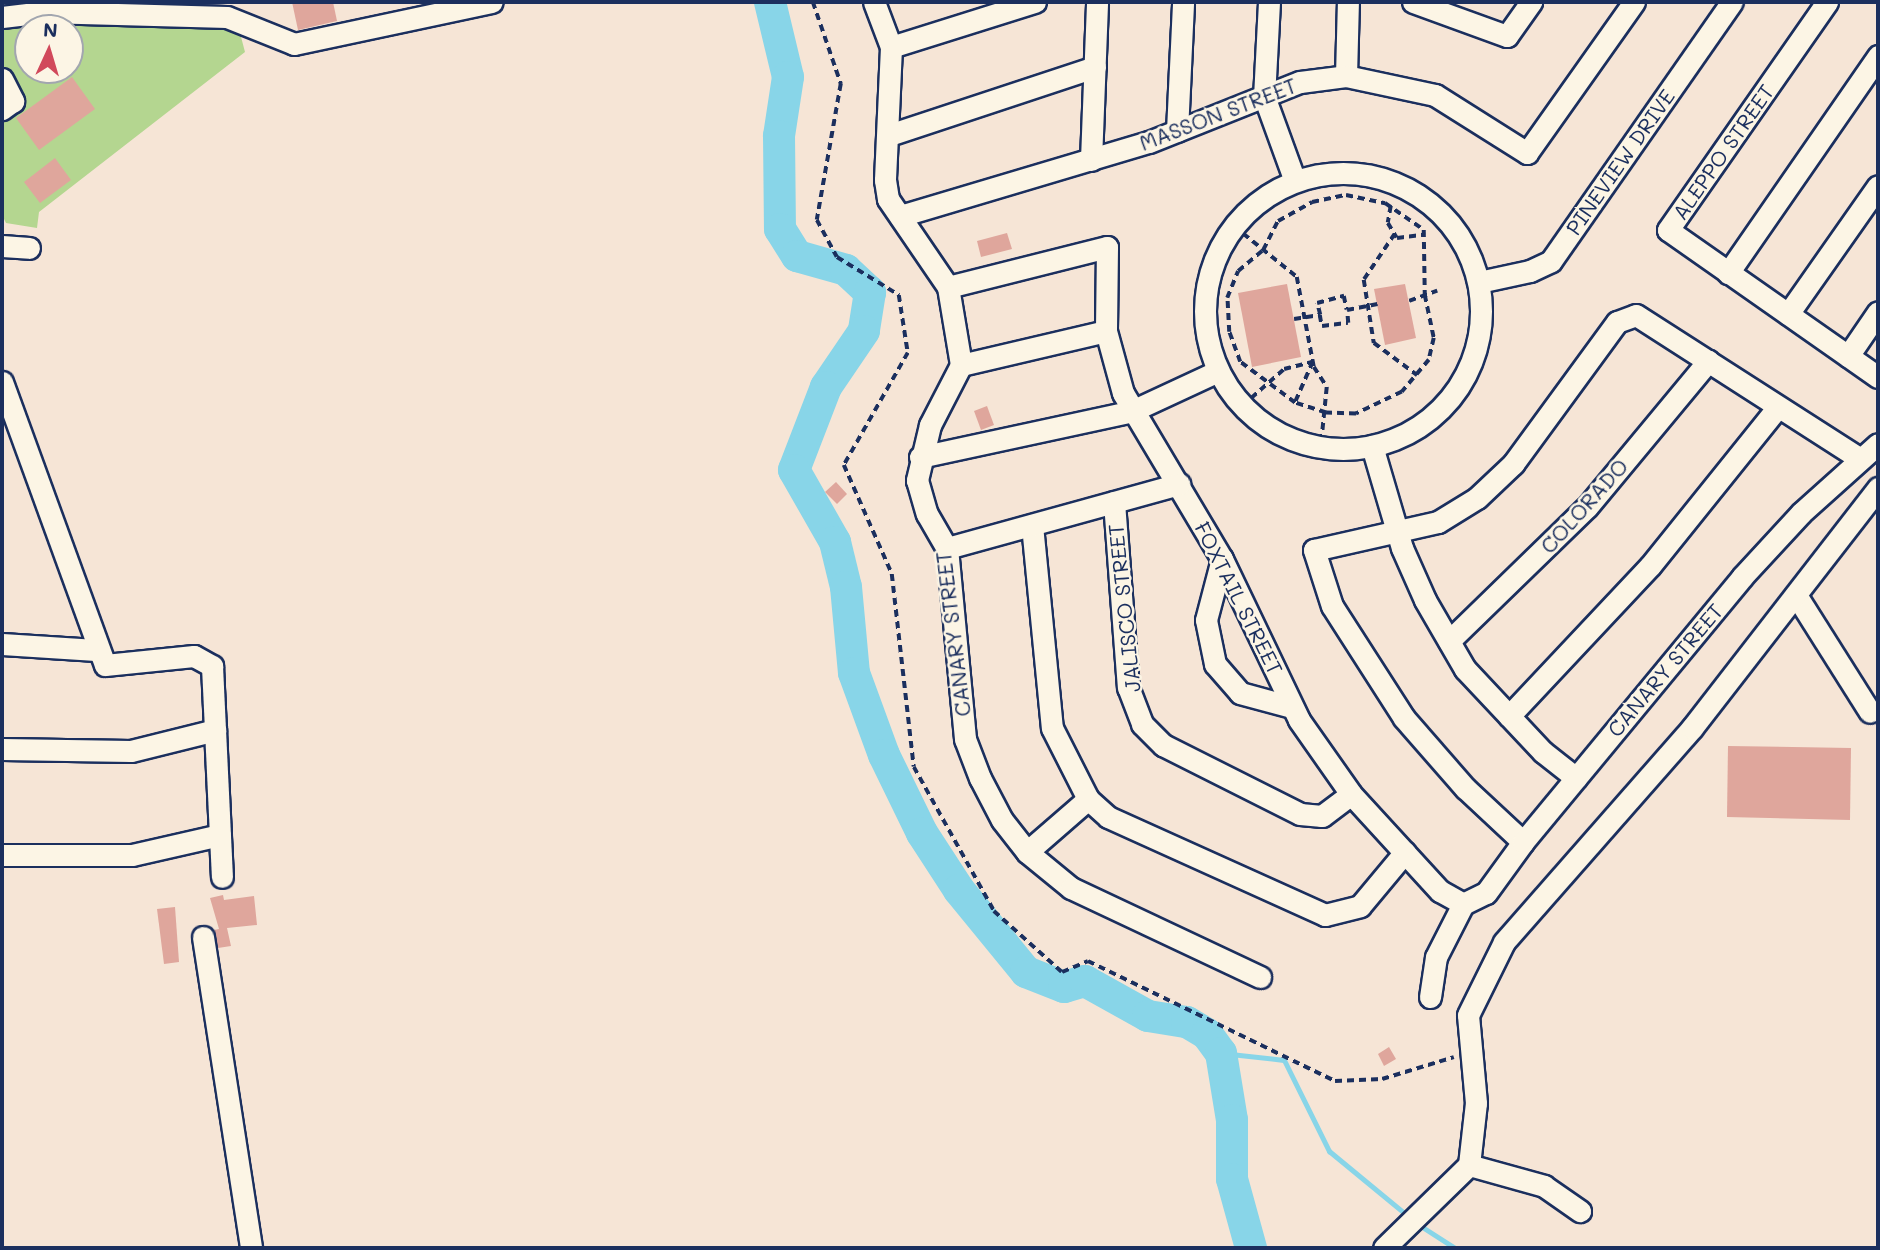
<!DOCTYPE html>
<style>
body{margin:0}
#map{position:relative;width:1880px;height:1250px;overflow:hidden;background:#f6e5d6;font-family:Mali,sans-serif}
div>[style]{position:absolute}
[style*='--x']{left:calc(var(--x)*1px);top:calc(var(--y)*1px);width:calc(var(--w)*1px);rotate:calc(var(--a)*1deg)}
.green>*{inset:0;background:#b4d690}
.stream>*{height:5px;margin:-2.5px;padding:0 2.5px;transform-origin:2.5px;border-radius:2.5px;background:#88d5e8}
.river>*{height:32px;margin:-16px;padding:0 16px;transform-origin:16px;border-radius:16px;background:#88d5e8}
.building>*{inset:0;background:#dfa69c}
.path>*{height:3.5px;margin-top:-1.75px;transform-origin:0;background:repeating-linear-gradient(90deg,#1b2f5e 0 7px,transparent 0 12px)}
.roads{filter:drop-shadow(2px 0 #1b2f5e) drop-shadow(-2px 0 #1b2f5e) drop-shadow(0 2px #1b2f5e) drop-shadow(0 -2px #1b2f5e)}
.minor>*{height:21px;margin:-10.5px;padding:0 10.5px;transform-origin:10.5px;border-radius:10.5px;background:#fcf5e5}
.minor>.ring{margin:-10.5px;padding:0;box-sizing:content-box;background:none;border:21px solid #fcf5e5;border-radius:50%}
span{translate:-50% -50%;white-space:nowrap;text-align:center;line-height:1.15;-webkit-text-stroke:5px #fcf5e5;paint-order:stroke}
.street-label{font-size:21px;color:#1b2f5e}
.frame{position:absolute;inset:0;border:4px solid #1b2f5e;pointer-events:none}
.north{position:absolute;left:14px;top:14px;width:70px;height:70px;box-sizing:border-box;background:#fcf5e5;border:2px solid #a2a6af;border-radius:50%;rotate:4deg;font-size:19px;font-weight:700;line-height:28px;text-align:center;color:#1b2f5e}
.north::after{content:'';display:block;margin:auto;width:24px;height:32px;background:#d1495b;clip-path:polygon(50% 0,100% 100%,50% 72%,0 100%)}
</style>
<div id="map">
<div class="green">
<div style="clip-path:polygon(evenodd,2px 18px,216px 22px,240px 33px,245px 52px,39px 212px,37px 228px,6px 223px,2px 215px,2px 18px,28px 28px,70px 28px,70px 70px,28px 70px,28px 28px)"></div>
</div>
<div class="stream">
<div style="--x:1221;--y:1053;--w:63;--a:6.3"></div>
<div style="--x:1284;--y:1060;--w:102;--a:63.7"></div>
<div style="--x:1329;--y:1151;--w:104;--a:39.5"></div>
<div style="--x:1416;--y:1223;--w:46;--a:32.7"></div>
</div>
<div class="river">
<div style="--x:770;--y:2;--w:77;--a:76.5"></div>
<div style="--x:788;--y:77;--w:60;--a:98.7"></div>
<div style="--x:779;--y:136;--w:93;--a:89.4"></div>
<div style="--x:780;--y:229;--w:32;--a:58"></div>
<div style="--x:797;--y:256;--w:51;--a:15.9"></div>
<div style="--x:846;--y:270;--w:33;--a:43"></div>
<div style="--x:870;--y:292;--w:39;--a:99"></div>
<div style="--x:864;--y:331;--w:68;--a:124.2"></div>
<div style="--x:826;--y:387;--w:89;--a:111.1"></div>
<div style="--x:794;--y:470;--w:83;--a:60.3"></div>
<div style="--x:835;--y:542;--w:46;--a:76.3"></div>
<div style="--x:846;--y:587;--w:86;--a:84.7"></div>
<div style="--x:854;--y:673;--w:87;--a:69.9"></div>
<div style="--x:884;--y:755;--w:87;--a:64"></div>
<div style="--x:922;--y:833;--w:68;--a:57"></div>
<div style="--x:959;--y:890;--w:106;--a:50.7"></div>
<div style="--x:1026;--y:972;--w:41;--a:21.5"></div>
<div style="--x:1064;--y:987;--w:22;--a:-16"></div>
<div style="--x:1085;--y:981;--w:72;--a:29.1"></div>
<div style="--x:1148;--y:1016;--w:39;--a:9"></div>
<div style="--x:1187;--y:1022;--w:23;--a:31"></div>
<div style="--x:1207;--y:1034;--w:24;--a:54"></div>
<div style="--x:1221;--y:1053;--w:68;--a:80.7"></div>
<div style="--x:1232;--y:1120;--w:59;--a:90"></div>
<div style="--x:1232;--y:1179;--w:72;--a:74.6"></div>
</div>
<div class="building">
<div style="clip-path:polygon(292px 2px,333px 2px,337px 21px,298px 30px)"></div>
<div style="clip-path:polygon(72px 77px,95px 109px,39px 150px,16px 118px)"></div>
<div style="clip-path:polygon(55px 158px,71px 180px,40px 203px,24px 182px)"></div>
<div style="clip-path:polygon(1007px 233px,1012px 249px,981px 257px,977px 241px)"></div>
<div style="clip-path:polygon(1287px 284px,1301px 357px,1252px 367px,1238px 293px)"></div>
<div style="clip-path:polygon(1405px 284px,1416px 338px,1385px 345px,1374px 289px)"></div>
<div style="clip-path:polygon(987px 406px,994px 425px,981px 430px,974px 411px)"></div>
<div style="clip-path:polygon(836px 482px,847px 494px,837px 504px,825px 492px)"></div>
<div style="clip-path:polygon(1728px 746px,1851px 748px,1850px 820px,1727px 817px)"></div>
<div style="clip-path:polygon(223px 895px,224px 900px,254px 896px,257px 925px,227px 928px,231px 946px,218px 948px,214px 930px,219px 929px,210px 898px)"></div>
<div style="clip-path:polygon(175px 907px,179px 962px,164px 964px,157px 909px)"></div>
<div style="clip-path:polygon(1389px 1047px,1396px 1059px,1384px 1066px,1378px 1054px)"></div>
</div>
<div class="path">
<div style="--x:813;--y:2;--w:87;--a:71.1"></div>
<div style="--x:841;--y:84;--w:138;--a:100"></div>
<div style="--x:817;--y:220;--w:42;--a:61.6"></div>
<div style="--x:837;--y:257;--w:73;--a:31.5"></div>
<div style="--x:899;--y:295;--w:59;--a:81.2"></div>
<div style="--x:908;--y:353;--w:129;--a:119.7"></div>
<div style="--x:844;--y:465;--w:119;--a:66.2"></div>
<div style="--x:892;--y:574;--w:194;--a:83.5"></div>
<div style="--x:914;--y:767;--w:165;--a:60.9"></div>
<div style="--x:994;--y:911;--w:91;--a:41.9"></div>
<div style="--x:1062;--y:972;--w:28;--a:-23"></div>
<div style="--x:1088;--y:961;--w:275;--a:25.9"></div>
<div style="--x:1335;--y:1081;--w:47;--a:-2.4"></div>
<div style="--x:1382;--y:1079;--w:75;--a:-17"></div>
<div style="--x:1346;--y:195;--w:40;--a:12"></div>
<div style="--x:1385;--y:203;--w:47;--a:34.7"></div>
<div style="--x:1424;--y:230;--w:65;--a:89.1"></div>
<div style="--x:1425;--y:295;--w:44;--a:78.2"></div>
<div style="--x:1434;--y:338;--w:23;--a:103"></div>
<div style="--x:1429;--y:360;--w:42;--a:130.2"></div>
<div style="--x:1402;--y:392;--w:51;--a:154.4"></div>
<div style="--x:1356;--y:414;--w:30;--a:-178"></div>
<div style="--x:1326;--y:413;--w:33;--a:-162"></div>
<div style="--x:1295;--y:403;--w:69;--a:-143.3"></div>
<div style="--x:1240;--y:362;--w:32;--a:-110"></div>
<div style="--x:1229;--y:332;--w:34;--a:-93"></div>
<div style="--x:1227;--y:298;--w:29;--a:-68"></div>
<div style="--x:1238;--y:271;--w:33;--a:-40"></div>
<div style="--x:1263;--y:250;--w:33;--a:-63"></div>
<div style="--x:1278;--y:221;--w:39;--a:-29"></div>
<div style="--x:1312;--y:202;--w:35;--a:-12"></div>
<div style="--x:1391;--y:206;--w:17;--a:100"></div>
<div style="--x:1388;--y:223;--w:17;--a:59"></div>
<div style="--x:1397;--y:238;--w:26;--a:-7"></div>
<div style="--x:1234;--y:226;--w:81;--a:39"></div>
<div style="--x:1297;--y:277;--w:92;--a:79.3"></div>
<div style="--x:1314;--y:367;--w:24;--a:57"></div>
<div style="--x:1327;--y:387;--w:60;--a:95.7"></div>
<div style="--x:1395;--y:234;--w:55;--a:124"></div>
<div style="--x:1364;--y:280;--w:64;--a:81"></div>
<div style="--x:1374;--y:343;--w:54;--a:36.7"></div>
<div style="--x:1409;--y:301;--w:30;--a:-20"></div>
<div style="--x:1320;--y:315;--w:11;--a:80"></div>
<div style="--x:1322;--y:326;--w:26;--a:-7"></div>
<div style="--x:1348;--y:323;--w:12;--a:-95"></div>
<div style="--x:1294;--y:319;--w:26;--a:-9"></div>
<div style="--x:1320;--y:315;--w:12;--a:-104"></div>
<div style="--x:1317;--y:303;--w:28;--a:-15"></div>
<div style="--x:1344;--y:296;--w:14;--a:78"></div>
<div style="--x:1347;--y:310;--w:31;--a:-11"></div>
<div style="--x:1242;--y:406;--w:56;--a:-41.4"></div>
<div style="--x:1284;--y:369;--w:30;--a:-14"></div>
<div style="--x:1313;--y:362;--w:45;--a:113.7"></div>
</div>
<div class="roads">
<div class="minor">
<div style="--x:874;--y:2;--w:48;--a:69.3"></div>
<div style="--x:891;--y:47;--w:133;--a:92.6"></div>
<div style="--x:885;--y:180;--w:19;--a:81"></div>
<div style="--x:888;--y:199;--w:107;--a:55.7"></div>
<div style="--x:948;--y:287;--w:79;--a:80.5"></div>
<div style="--x:961;--y:365;--w:68;--a:117.3"></div>
<div style="--x:930;--y:425;--w:57;--a:103.3"></div>
<div style="--x:917;--y:480;--w:35;--a:74"></div>
<div style="--x:927;--y:514;--w:39;--a:60"></div>
<div style="--x:947;--y:548;--w:192;--a:84.6"></div>
<div style="--x:965;--y:739;--w:42;--a:69"></div>
<div style="--x:980;--y:778;--w:47;--a:62.4"></div>
<div style="--x:1002;--y:820;--w:41;--a:52"></div>
<div style="--x:1027;--y:852;--w:57;--a:39.3"></div>
<div style="--x:1071;--y:888;--w:209;--a:25.2"></div>
<div style="--x:1269;--y:2;--w:94;--a:93"></div>
<div style="--x:1264;--y:96;--w:90;--a:70"></div>
<div style="--x:1413;--y:2;--w:100;--a:19.9"></div>
<div style="--x:1507;--y:36;--w:42;--a:-54.8"></div>
<div style="--x:1827;--y:2;--w:278;--a:124.9"></div>
<div style="--x:1668;--y:230;--w:256;--a:35"></div>
<div style="--x:2;--y:17;--w:42;--a:-6.8"></div>
<div style="--x:44;--y:12;--w:183;--a:1.6"></div>
<div style="--x:227;--y:17;--w:72;--a:21.9"></div>
<div style="--x:294;--y:44;--w:202;--a:-12"></div>
<div style="--x:891;--y:47;--w:151;--a:-17.4"></div>
<div style="--x:1346;--y:76;--w:74;--a:-88.5"></div>
<div style="--x:2;--y:79;--w:25;--a:63"></div>
<div style="--x:13;--y:101;--w:14;--a:144"></div>
<div style="--x:1177;--y:131;--w:129;--a:-87.3"></div>
<div style="--x:889;--y:135;--w:217;--a:-18.3"></div>
<div style="--x:1091;--y:160;--w:158;--a:-87.8"></div>
<div class="ring" style="left:1205px;top:173px;width:255px;height:255px"></div>
<div style="--x:900;--y:216;--w:260;--a:-16.6"></div>
<div style="--x:1149;--y:142;--w:162;--a:-21.7"></div>
<div style="--x:1300;--y:82;--w:46;--a:-7.4"></div>
<div style="--x:1346;--y:76;--w:91;--a:12.1"></div>
<div style="--x:1435;--y:95;--w:109;--a:32.2"></div>
<div style="--x:1527;--y:153;--w:185;--a:-54.7"></div>
<div style="--x:2;--y:246;--w:27;--a:4"></div>
<div style="--x:1728;--y:273;--w:264;--a:-55.3"></div>
<div style="--x:1479;--y:282;--w:52;--a:-12.2"></div>
<div style="--x:1530;--y:271;--w:23;--a:-25"></div>
<div style="--x:1551;--y:261;--w:316;--a:-55.1"></div>
<div style="--x:948;--y:287;--w:164;--a:-14.1"></div>
<div style="--x:1107;--y:247;--w:84;--a:90.7"></div>
<div style="--x:1106;--y:331;--w:64;--a:74.7"></div>
<div style="--x:1123;--y:393;--w:193;--a:59.2"></div>
<div style="--x:1222;--y:559;--w:178;--a:64.4"></div>
<div style="--x:1299;--y:720;--w:90;--a:54.9"></div>
<div style="--x:1351;--y:794;--w:132;--a:47.5"></div>
<div style="--x:1440;--y:891;--w:26;--a:29"></div>
<div style="--x:1788;--y:314;--w:156;--a:-54.9"></div>
<div style="--x:1848;--y:356;--w:53;--a:-55.7"></div>
<div style="--x:961;--y:365;--w:149;--a:-13.2"></div>
<div style="--x:2;--y:382;--w:301;--a:70"></div>
<div style="--x:105;--y:665;--w:89;--a:-5.8"></div>
<div style="--x:194;--y:656;--w:21;--a:29"></div>
<div style="--x:212;--y:666;--w:211;--a:87.3"></div>
<div style="--x:1372;--y:446;--w:106;--a:73.6"></div>
<div style="--x:1402;--y:548;--w:57;--a:66.1"></div>
<div style="--x:1425;--y:600;--w:80;--a:59.9"></div>
<div style="--x:1465;--y:669;--w:114;--a:46.8"></div>
<div style="--x:1543;--y:752;--w:42;--a:38.2"></div>
<div style="--x:920;--y:457;--w:217;--a:-12.2"></div>
<div style="--x:1132;--y:411;--w:95;--a:-24.9"></div>
<div style="--x:1114;--y:502;--w:186;--a:85.7"></div>
<div style="--x:1128;--y:687;--w:40;--a:69"></div>
<div style="--x:1142;--y:724;--w:30;--a:45"></div>
<div style="--x:1163;--y:745;--w:153;--a:26.7"></div>
<div style="--x:1300;--y:814;--w:22;--a:5"></div>
<div style="--x:1322;--y:816;--w:36;--a:-37"></div>
<div style="--x:1032;--y:525;--w:204;--a:84.4"></div>
<div style="--x:1052;--y:728;--w:80;--a:63.1"></div>
<div style="--x:1088;--y:799;--w:27;--a:42"></div>
<div style="--x:1108;--y:817;--w:238;--a:24.3"></div>
<div style="--x:1325;--y:915;--w:36;--a:-14"></div>
<div style="--x:1360;--y:906;--w:70;--a:-50.2"></div>
<div style="--x:947;--y:548;--w:241;--a:-15.4"></div>
<div style="--x:1222;--y:559;--w:63;--a:104.7"></div>
<div style="--x:1206;--y:620;--w:45;--a:78.4"></div>
<div style="--x:1215;--y:664;--w:38;--a:49"></div>
<div style="--x:1240;--y:693;--w:54;--a:15.1"></div>
<div style="--x:1796;--y:595;--w:138;--a:57.7"></div>
<div style="--x:1449;--y:641;--w:192;--a:-44.2"></div>
<div style="--x:1587;--y:507;--w:190;--a:-50.3"></div>
<div style="--x:2;--y:644;--w:94;--a:3.7"></div>
<div style="--x:1509;--y:716;--w:206;--a:-46.8"></div>
<div style="--x:1650;--y:566;--w:204;--a:-51.2"></div>
<div style="--x:2;--y:749;--w:129;--a:0.9"></div>
<div style="--x:131;--y:751;--w:87;--a:-14"></div>
<div style="--x:1523;--y:842;--w:79;--a:-137"></div>
<div style="--x:1465;--y:788;--w:93;--a:-131.1"></div>
<div style="--x:1404;--y:718;--w:133;--a:-122.7"></div>
<div style="--x:1332;--y:606;--w:59;--a:-107.8"></div>
<div style="--x:1314;--y:550;--w:127;--a:-12.7"></div>
<div style="--x:1438;--y:522;--w:46;--a:-31.6"></div>
<div style="--x:1477;--y:498;--w:50;--a:-43.4"></div>
<div style="--x:1513;--y:464;--w:176;--a:-53.8"></div>
<div style="--x:1617;--y:322;--w:20;--a:-20"></div>
<div style="--x:1636;--y:315;--w:266;--a:32.7"></div>
<div style="--x:1027;--y:852;--w:81;--a:-41"></div>
<div style="--x:2;--y:855;--w:130;--a:0"></div>
<div style="--x:132;--y:855;--w:90;--a:-12.8"></div>
<div style="--x:1463;--y:904;--w:25;--a:-26"></div>
<div style="--x:1486;--y:893;--w:63;--a:-54"></div>
<div style="--x:1523;--y:842;--w:344;--a:-50.4"></div>
<div style="--x:1742;--y:577;--w:87;--a:-47.3"></div>
<div style="--x:1801;--y:513;--w:103;--a:-41.9"></div>
<div style="--x:203;--y:937;--w:315;--a:81.2"></div>
<div style="--x:1430;--y:997;--w:40;--a:-81.5"></div>
<div style="--x:1436;--y:957;--w:59;--a:-63"></div>
<div style="--x:1469;--y:1165;--w:78;--a:15.6"></div>
<div style="--x:1544;--y:1186;--w:44;--a:34.8"></div>
<div style="--x:1384;--y:1248;--w:119;--a:-44.3"></div>
<div style="--x:1469;--y:1165;--w:62;--a:-83.6"></div>
<div style="--x:1476;--y:1103;--w:88;--a:-95.2"></div>
<div style="--x:1468;--y:1015;--w:81;--a:-63.7"></div>
<div style="--x:1504;--y:942;--w:285;--a:-48.7"></div>
<div style="--x:1692;--y:728;--w:304;--a:-52.2"></div>
</div>
</div>
<div class="street-label">
<span style="left:1218px;top:114px;rotate:-21deg">MASSON STREET</span>
<span style="left:1723px;top:152px;rotate:-55deg">ALEPPO STREET</span>
<span style="left:1620px;top:162px;rotate:-55deg">PINEVIEW DRIVE</span>
<span style="left:1584px;top:506px;rotate:-48deg">COLORADO</span>
<span style="left:1239px;top:598px;rotate:63deg">FOXTAIL STREET</span>
<span style="left:1124px;top:608px;rotate:-96deg">JALISCO STREET</span>
<span style="left:953px;top:634px;rotate:-97deg">CANARY STREET</span>
<span style="left:1665px;top:670px;rotate:-50deg">CANARY STREET</span>
</div>
<div class="frame"></div>
<div class="north">N</div>
</div>
